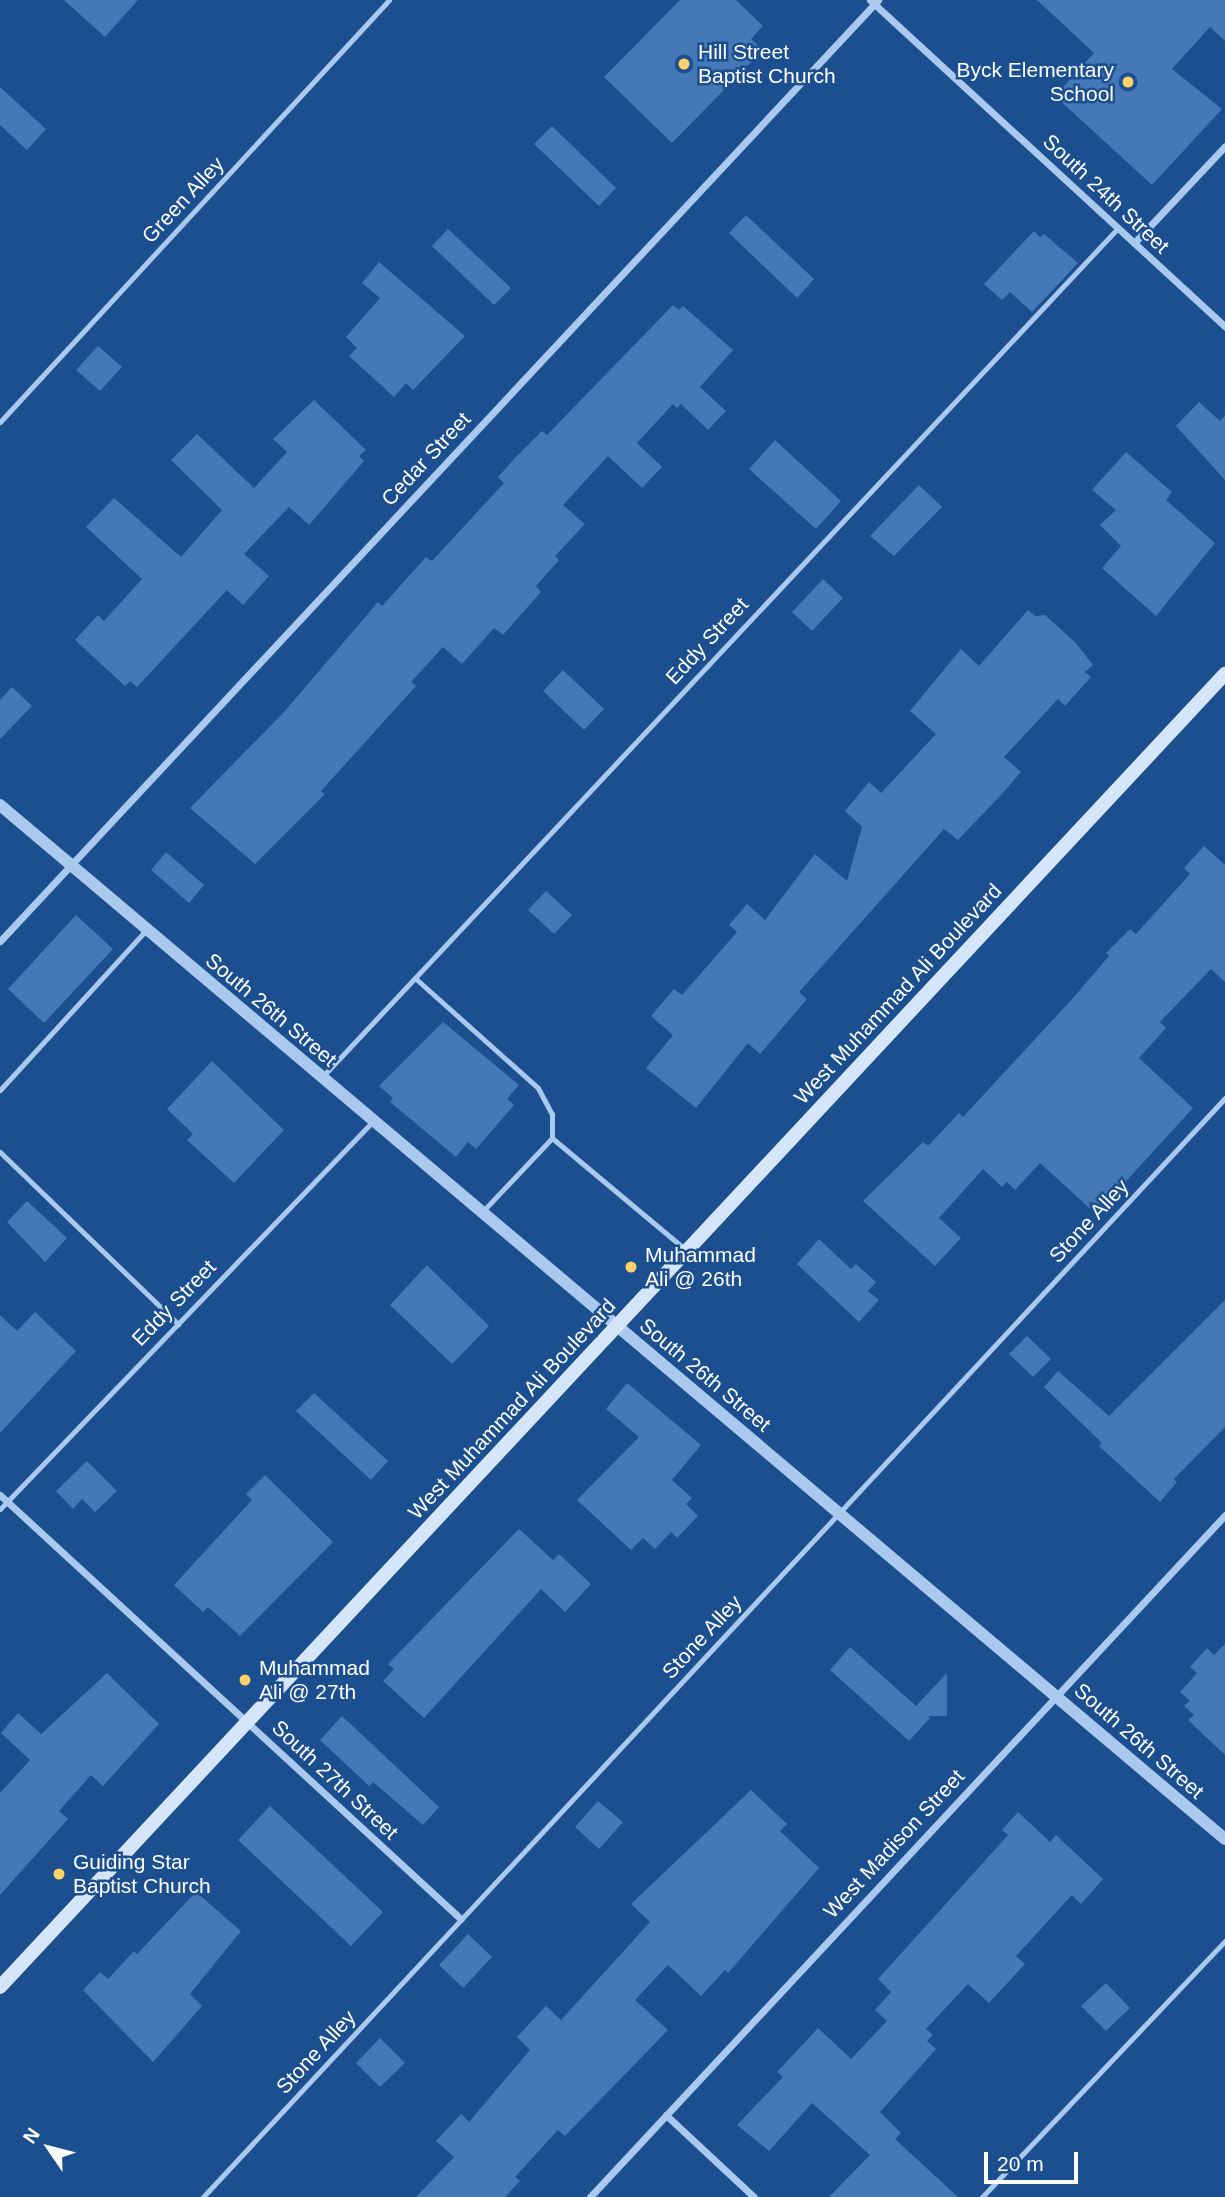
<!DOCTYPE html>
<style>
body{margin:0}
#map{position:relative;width:1225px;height:2197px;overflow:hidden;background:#1b4f8f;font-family:Helvetica,sans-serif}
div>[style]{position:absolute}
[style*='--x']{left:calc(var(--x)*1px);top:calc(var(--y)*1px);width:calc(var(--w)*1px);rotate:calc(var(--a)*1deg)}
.building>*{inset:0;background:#4478b7}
.service>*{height:5px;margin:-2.5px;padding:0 2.5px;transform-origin:2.5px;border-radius:2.5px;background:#a9c9ee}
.minor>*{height:7px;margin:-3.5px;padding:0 3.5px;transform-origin:3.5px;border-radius:3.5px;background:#a9c9ee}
.tertiary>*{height:12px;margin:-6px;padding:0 6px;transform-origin:6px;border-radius:6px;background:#a9c9ee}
.secondary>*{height:14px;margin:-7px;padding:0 7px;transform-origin:7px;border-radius:7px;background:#d6e6fa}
.dots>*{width:19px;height:19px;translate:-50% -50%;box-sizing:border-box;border:4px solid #1b4f8f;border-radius:50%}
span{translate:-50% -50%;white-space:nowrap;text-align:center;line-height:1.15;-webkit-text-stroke:5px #1b4f8f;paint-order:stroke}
.poi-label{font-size:21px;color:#fff}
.left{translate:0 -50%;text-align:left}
.right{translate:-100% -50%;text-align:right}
.street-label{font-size:21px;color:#fff}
.north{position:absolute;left:14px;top:2113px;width:70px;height:70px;-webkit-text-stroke:5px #1b4f8f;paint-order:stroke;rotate:305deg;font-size:19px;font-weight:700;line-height:28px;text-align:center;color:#fff}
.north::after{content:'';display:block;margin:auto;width:24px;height:32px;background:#fff;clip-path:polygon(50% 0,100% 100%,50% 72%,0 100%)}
.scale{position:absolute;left:984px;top:2152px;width:94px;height:32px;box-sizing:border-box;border:4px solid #fff;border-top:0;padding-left:9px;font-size:21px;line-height:24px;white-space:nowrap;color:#fff;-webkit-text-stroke:5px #1b4f8f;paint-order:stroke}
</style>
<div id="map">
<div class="building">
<div style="clip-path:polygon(64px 0,138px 0,105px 37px)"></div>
<div style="clip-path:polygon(680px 0,736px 0,763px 26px,751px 39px,763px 50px,672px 143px,604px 77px)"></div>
<div style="clip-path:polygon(1037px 0,1225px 0,1225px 41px,1210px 27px,1172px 69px,1222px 109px,1152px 185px,1055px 96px,1094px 53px)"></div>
<div style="clip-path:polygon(0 87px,46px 129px,27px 150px,0 125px)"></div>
<div style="clip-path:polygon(552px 126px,616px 188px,599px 206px,534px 144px)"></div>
<div style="clip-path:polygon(746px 215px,814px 279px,797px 298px,729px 233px)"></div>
<div style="clip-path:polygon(448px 229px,511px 288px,494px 305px,432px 246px)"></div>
<div style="clip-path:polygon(1034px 231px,1040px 237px,1044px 234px,1078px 263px,1032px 312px,1010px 292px,1002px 300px,984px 284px)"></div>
<div style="clip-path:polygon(379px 262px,465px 336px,413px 390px,406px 383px,394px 397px,349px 356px,357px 348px,346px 337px,380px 298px,362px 283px)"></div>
<div style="clip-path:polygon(673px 305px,679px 310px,683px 306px,733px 350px,700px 387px,726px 411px,708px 430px,681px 404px,677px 408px,673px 404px,637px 443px,662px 467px,642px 488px,608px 456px,563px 505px,585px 524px,555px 556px,559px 560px,536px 586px,541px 592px,503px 635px,494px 628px,462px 664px,443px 647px,411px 682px,416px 686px,321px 791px,325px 794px,255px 864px,190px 808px,284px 712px,378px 602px,382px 606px,426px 557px,432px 561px,504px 483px,498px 477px,514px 459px,542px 431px,547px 435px)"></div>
<div style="clip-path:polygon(98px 346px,122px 367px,100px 391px,76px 370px)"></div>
<div style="clip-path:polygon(314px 400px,366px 450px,359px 456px,364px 461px,309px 525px,289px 507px,244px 554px,269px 576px,243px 605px,227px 590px,137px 687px,130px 681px,125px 686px,75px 640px,98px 615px,104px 621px,142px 579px,86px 527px,114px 498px,181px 557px,222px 510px,171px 460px,197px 434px,254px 488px,287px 452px,273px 439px)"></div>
<div style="clip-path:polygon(1199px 402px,1220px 421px,1225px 415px,1225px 480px,1176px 426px)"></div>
<div style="clip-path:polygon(775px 440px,841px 501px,816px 529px,749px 469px)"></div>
<div style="clip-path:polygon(1126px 452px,1172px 492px,1166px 500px,1215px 543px,1156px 616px,1102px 568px,1121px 546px,1100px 525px,1116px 510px,1092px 490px)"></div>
<div style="clip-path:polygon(919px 485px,942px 507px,894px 556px,870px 536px)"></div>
<div style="clip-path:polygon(823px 579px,843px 598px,812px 631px,792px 612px)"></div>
<div style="clip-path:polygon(1028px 610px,1035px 616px,1045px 615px,1076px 643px,1093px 665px,1085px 672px,1091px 677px,1065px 706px,1058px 699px,1004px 757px,1021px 772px,1000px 796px,958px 840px,944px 829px,799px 992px,807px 999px,760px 1054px,748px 1043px,696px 1108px,646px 1068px,673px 1035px,651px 1016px,674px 989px,682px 995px,737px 932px,729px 925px,747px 904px,765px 920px,815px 854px,847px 881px,862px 827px,845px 811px,869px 782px,881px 793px,936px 734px,910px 711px,961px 649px,979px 666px)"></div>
<div style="clip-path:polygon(563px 670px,604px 709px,584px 730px,543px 691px)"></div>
<div style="clip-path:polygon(12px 687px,32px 706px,0 739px,0 700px)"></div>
<div style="clip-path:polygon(1204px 846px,1225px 865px,1225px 982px,1211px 969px,1160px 1022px,1166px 1028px,1139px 1058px,1193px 1108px,1096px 1214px,1040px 1163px,1015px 1190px,1007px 1182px,1002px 1187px,983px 1169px,939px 1218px,961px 1238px,935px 1266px,863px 1201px,923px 1142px,928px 1146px,959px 1113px,963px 1117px,1073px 998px,1109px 956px,1106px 953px,1130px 929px,1136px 934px,1190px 874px,1184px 868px)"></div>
<div style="clip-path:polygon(166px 852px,204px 885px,189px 903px,151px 870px)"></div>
<div style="clip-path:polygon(546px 891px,572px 915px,554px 934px,528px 910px)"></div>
<div style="clip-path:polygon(76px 915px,113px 949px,44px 1023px,8px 989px)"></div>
<div style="clip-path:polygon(443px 1022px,519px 1085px,507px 1099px,514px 1105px,476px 1149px,468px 1142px,456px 1157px,390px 1102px,393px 1098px,379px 1086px)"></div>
<div style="clip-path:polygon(212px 1061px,284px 1130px,234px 1183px,187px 1140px,193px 1134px,167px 1109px)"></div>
<div style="clip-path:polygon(27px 1201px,67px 1238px,45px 1262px,7px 1222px)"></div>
<div style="clip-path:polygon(819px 1239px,851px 1269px,856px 1264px,876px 1282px,868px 1291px,879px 1300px,859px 1322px,797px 1264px)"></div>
<div style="clip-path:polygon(427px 1265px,489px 1326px,452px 1364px,390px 1305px)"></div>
<div style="clip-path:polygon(1225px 1300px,1225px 1427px,1174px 1479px,1177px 1482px,1160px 1502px,1099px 1446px,1102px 1443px,1044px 1387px,1058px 1371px,1109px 1416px)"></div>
<div style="clip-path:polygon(35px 1312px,76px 1351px,0 1433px,0 1315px,17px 1331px)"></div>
<div style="clip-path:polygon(1027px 1336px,1051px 1359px,1033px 1377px,1009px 1354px)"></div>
<div style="clip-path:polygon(627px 1383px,701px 1445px,672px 1480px,692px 1498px,686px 1504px,698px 1516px,677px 1538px,671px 1532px,655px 1549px,643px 1538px,631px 1550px,577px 1500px,639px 1437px,606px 1409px)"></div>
<div style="clip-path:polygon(314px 1393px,388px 1461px,371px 1480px,296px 1411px)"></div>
<div style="clip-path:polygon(87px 1461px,117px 1491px,95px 1512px,82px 1499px,73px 1509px,56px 1491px)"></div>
<div style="clip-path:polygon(265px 1475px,333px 1542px,240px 1636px,208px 1607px,203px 1612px,174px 1585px,252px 1500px,246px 1494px)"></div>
<div style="clip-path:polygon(519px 1529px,553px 1560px,559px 1554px,591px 1584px,565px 1612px,541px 1589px,424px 1718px,383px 1681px,394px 1669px,388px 1664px)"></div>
<div style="clip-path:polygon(1225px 1644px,1225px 1755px,1188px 1720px,1194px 1715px,1184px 1706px,1190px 1701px,1180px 1692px,1197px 1673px,1190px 1667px,1207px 1648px,1214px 1655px)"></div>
<div style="clip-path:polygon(850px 1647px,916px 1706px,947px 1673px,947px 1716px,927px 1716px,930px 1718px,909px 1741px,830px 1670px)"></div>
<div style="clip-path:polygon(107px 1673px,159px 1724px,103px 1786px,91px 1775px,59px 1811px,68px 1819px,0 1895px,0 1793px,30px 1760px,1px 1733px,18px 1713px,41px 1734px)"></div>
<div style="clip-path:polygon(342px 1716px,439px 1807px,423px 1825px,373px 1782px,369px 1786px,320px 1740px)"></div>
<div style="clip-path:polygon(751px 1790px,787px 1824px,780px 1831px,819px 1868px,728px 1973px,725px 1970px,701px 1996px,668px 1965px,635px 2000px,668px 2030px,565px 2136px,558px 2130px,515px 2177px,520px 2181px,505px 2197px,416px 2197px,454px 2157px,436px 2141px,461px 2114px,469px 2122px,530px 2050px,517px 2037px,546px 2006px,561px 2020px,650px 1922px,631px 1904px)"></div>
<div style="clip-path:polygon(598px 1801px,623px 1822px,599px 1849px,575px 1827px)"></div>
<div style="clip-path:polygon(270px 1806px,383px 1912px,351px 1946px,238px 1840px)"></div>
<div style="clip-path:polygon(1018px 1812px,1050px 1842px,1056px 1835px,1103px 1879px,1081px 1904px,1072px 1895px,1016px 1956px,1025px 1964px,989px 2003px,968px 1984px,926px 2029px,933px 2035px,927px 2041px,936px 2049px,880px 2112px,901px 2133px,895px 2139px,958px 2197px,829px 2197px,870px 2155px,812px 2103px,769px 2151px,737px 2125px,783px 2077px,777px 2072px,818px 2028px,851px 2059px,887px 2021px,875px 2010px,891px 1992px,878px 1979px,1008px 1835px,1002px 1830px)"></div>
<div style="clip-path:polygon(196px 1892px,241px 1931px,190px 1994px,202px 2006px,153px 2062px,83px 1990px,100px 1972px,108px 1979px,134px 1951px,137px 1954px)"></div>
<div style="clip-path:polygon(468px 1934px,492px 1957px,463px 1988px,439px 1965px)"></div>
<div style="clip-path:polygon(1106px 1983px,1130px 2008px,1106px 2031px,1081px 2006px)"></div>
<div style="clip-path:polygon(380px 2038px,405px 2063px,380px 2087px,356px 2063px)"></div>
</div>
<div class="service">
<div style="--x:0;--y:422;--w:574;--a:-47.33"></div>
<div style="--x:415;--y:978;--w:165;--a:41.8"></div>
<div style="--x:538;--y:1088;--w:30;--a:62"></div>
<div style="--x:552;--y:1114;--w:24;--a:90"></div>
<div style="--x:552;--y:1138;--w:102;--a:133.4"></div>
<div style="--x:323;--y:1076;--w:1162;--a:-46.85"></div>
<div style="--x:0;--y:1090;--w:217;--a:-47.6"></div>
<div style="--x:552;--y:1138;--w:175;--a:39.9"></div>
<div style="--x:0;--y:1152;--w:248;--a:44"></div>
<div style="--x:0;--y:1509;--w:538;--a:-46.13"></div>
<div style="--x:203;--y:2197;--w:1501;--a:-47.08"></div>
<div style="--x:982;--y:2197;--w:353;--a:-46.5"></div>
</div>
<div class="minor">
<div style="--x:870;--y:0;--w:483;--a:42.6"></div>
<div style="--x:1134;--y:243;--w:133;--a:-46.8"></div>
<div style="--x:0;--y:941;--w:1287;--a:-46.98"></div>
<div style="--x:0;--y:1495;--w:626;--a:42.61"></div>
<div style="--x:666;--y:2115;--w:120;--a:43"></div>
<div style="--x:590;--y:2197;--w:932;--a:-47.04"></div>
</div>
<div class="tertiary">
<div style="--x:0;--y:805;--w:1603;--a:40.17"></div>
</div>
<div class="secondary">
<div style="--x:0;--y:1987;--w:1796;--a:-46.99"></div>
</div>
<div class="dots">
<div style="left:684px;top:64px;background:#ffd166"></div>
<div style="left:1128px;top:82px;background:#ffd166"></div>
<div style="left:631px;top:1267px;background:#ffd166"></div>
<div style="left:245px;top:1680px;background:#ffd166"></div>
<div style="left:59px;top:1874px;background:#ffd166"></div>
</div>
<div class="poi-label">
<span class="left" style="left:698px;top:64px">Hill Street<br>Baptist Church</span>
<span class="right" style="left:1114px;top:82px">Byck Elementary<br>School</span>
<span class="left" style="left:645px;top:1267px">Muhammad<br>Ali @ 26th</span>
<span class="left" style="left:259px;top:1680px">Muhammad<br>Ali @ 27th</span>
<span class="left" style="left:73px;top:1874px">Guiding Star<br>Baptist Church</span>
</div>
<div class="street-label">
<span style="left:1106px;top:194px;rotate:43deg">South 24th Street</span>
<span style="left:183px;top:200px;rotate:-47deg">Green Alley</span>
<span style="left:426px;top:459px;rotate:-47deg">Cedar Street</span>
<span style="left:707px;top:641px;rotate:-47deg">Eddy Street</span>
<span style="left:898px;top:994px;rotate:-47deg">West Muhammad Ali Boulevard</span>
<span style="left:271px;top:1010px;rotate:40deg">South 26th Street</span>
<span style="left:1089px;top:1221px;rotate:-47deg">Stone Alley</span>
<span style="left:174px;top:1303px;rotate:-46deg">Eddy Street</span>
<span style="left:705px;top:1375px;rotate:40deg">South 26th Street</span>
<span style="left:512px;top:1409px;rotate:-47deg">West Muhammad Ali Boulevard</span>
<span style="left:702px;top:1637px;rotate:-47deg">Stone Alley</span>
<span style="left:1139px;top:1741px;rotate:41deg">South 26th Street</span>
<span style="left:335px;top:1780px;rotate:43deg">South 27th Street</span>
<span style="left:894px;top:1844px;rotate:-47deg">West Madison Street</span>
<span style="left:316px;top:2052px;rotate:-47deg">Stone Alley</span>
</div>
<div class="north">N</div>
<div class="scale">20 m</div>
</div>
